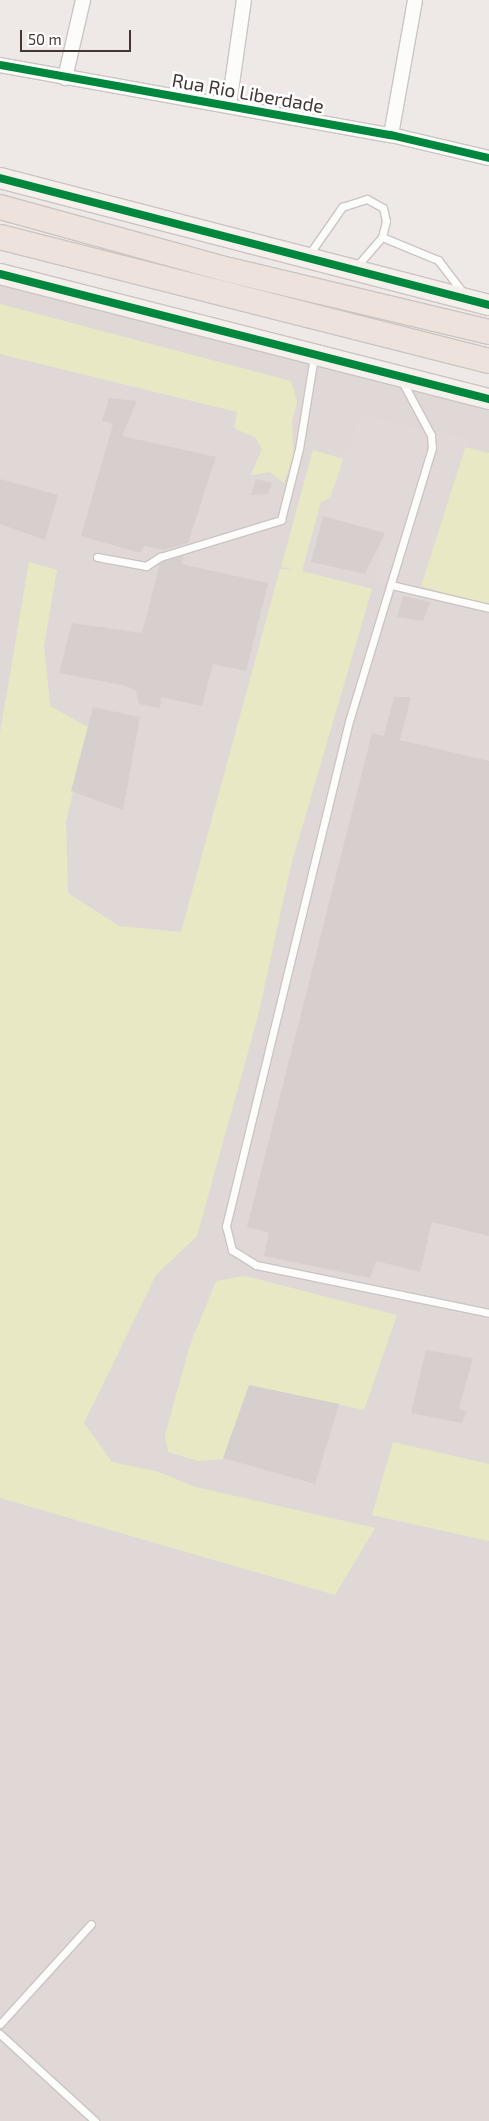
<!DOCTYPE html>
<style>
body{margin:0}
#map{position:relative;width:489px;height:2121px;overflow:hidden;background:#eee8e6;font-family:"Exo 2",sans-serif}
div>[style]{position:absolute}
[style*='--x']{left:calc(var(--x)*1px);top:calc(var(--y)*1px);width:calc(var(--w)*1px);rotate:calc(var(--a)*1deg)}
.industrial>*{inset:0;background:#e0d8d6}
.green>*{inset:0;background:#e8e9c4}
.parking>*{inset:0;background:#e0d9d7}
.building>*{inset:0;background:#d6cfcd}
.roads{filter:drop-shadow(1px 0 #cbc5c2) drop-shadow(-1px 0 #cbc5c2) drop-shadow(0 1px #cbc5c2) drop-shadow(0 -1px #cbc5c2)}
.service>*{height:7px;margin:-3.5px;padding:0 3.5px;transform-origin:3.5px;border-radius:3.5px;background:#fcfcfb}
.minor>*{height:14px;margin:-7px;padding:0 7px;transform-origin:7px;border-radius:7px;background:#fcfcfb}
.secondary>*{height:20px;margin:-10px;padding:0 10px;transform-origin:10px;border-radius:10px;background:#f6f0ed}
.trunk>*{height:24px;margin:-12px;padding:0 12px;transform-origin:12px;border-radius:12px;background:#eee2dc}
.cycleway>*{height:8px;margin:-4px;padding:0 4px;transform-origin:4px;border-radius:4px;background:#00873e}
span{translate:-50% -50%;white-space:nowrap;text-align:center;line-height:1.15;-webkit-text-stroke:5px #fff;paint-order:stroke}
.street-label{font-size:19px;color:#443733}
.scale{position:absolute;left:20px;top:30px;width:111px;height:22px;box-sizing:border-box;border:2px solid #443733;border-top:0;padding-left:6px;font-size:15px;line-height:18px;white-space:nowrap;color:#443733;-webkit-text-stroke:4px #fff;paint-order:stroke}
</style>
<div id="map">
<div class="industrial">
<div style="clip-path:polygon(0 277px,489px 397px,489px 2121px,0 2121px)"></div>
</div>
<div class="green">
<div style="clip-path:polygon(0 304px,291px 381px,297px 402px,292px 421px,293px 456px,284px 483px,270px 472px,251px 475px,262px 449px,256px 438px,234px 428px,237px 412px,0 354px)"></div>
<div style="clip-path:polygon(465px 447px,489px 453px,489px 605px,421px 586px)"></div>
<div style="clip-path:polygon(313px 450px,343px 459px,332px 498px,321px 502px,302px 571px,372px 589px,291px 865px,258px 1016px,197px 1236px,156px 1275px,84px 1423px,112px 1462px,159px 1472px,192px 1486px,375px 1528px,335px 1595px,0 1498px,0 733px,29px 562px,57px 570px,44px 646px,50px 706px,88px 727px,66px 822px,68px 893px,119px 926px,181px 932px,280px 569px,294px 570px,281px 567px)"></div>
<div style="clip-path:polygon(245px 1276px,397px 1315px,364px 1410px,250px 1385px,223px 1459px,198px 1461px,168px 1452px,165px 1435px,190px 1345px,216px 1281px)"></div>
<div style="clip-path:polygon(393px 1442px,489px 1464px,489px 1541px,372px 1515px)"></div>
</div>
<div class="parking">
<div style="clip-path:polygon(360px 415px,468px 439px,421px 586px,373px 582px,384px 533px,323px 516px)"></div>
</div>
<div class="building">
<div style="clip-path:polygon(109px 398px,137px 401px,122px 436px,216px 457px,188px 543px,164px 550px,144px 546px,140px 553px,81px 536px,113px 424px,102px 421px)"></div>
<div style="clip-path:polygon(0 479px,58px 495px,45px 540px,0 524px)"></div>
<div style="clip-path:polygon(256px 479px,272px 483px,268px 494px,251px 495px)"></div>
<div style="clip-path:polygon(323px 516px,385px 533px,365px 574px,311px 562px)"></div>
<div style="clip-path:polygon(184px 555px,181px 564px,268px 583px,246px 671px,213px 664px,202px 706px,161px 697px,160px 708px,139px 704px,136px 691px,127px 686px,59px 673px,72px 623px,142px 633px,160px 563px)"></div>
<div style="clip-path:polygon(403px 596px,430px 602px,423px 621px,397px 617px)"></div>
<div style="clip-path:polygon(394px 697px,411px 697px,400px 740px,489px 761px,489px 1236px,432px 1222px,420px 1272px,376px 1261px,370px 1278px,264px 1256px,269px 1233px,247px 1227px,372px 733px,384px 736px)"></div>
<div style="clip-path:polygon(93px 707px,140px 717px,123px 810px,71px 791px)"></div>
<div style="clip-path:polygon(426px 1350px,473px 1358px,459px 1408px,467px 1412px,462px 1423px,411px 1413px)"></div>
<div style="clip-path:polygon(249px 1385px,339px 1404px,315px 1484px,223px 1458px)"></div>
</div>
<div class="roads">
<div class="service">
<div style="--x:308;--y:256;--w:60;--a:-55.2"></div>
<div style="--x:342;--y:207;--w:26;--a:-18"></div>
<div style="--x:367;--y:199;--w:18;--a:29"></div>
<div style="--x:383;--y:208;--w:13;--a:77"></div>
<div style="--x:386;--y:221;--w:16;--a:104"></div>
<div style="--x:382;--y:237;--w:61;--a:22.3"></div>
<div style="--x:438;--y:260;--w:43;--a:52.6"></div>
<div style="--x:356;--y:267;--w:40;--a:-49"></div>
<div style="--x:402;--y:381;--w:61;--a:61.8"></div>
<div style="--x:431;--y:435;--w:13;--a:86"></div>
<div style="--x:432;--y:448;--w:285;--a:106.9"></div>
<div style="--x:349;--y:721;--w:520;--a:103.69"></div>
<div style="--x:226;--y:1226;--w:25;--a:76"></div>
<div style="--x:232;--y:1250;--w:28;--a:32"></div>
<div style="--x:256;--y:1265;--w:238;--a:11.6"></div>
<div style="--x:97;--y:557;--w:50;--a:10.4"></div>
<div style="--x:146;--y:566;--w:17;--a:-33"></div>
<div style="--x:160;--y:557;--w:127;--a:-17"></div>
<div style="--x:281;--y:520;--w:73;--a:-75.8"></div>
<div style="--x:299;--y:449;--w:94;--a:-80.8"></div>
<div style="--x:391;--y:585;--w:101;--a:13.2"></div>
<div style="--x:0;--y:2024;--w:135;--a:-47.7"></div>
<div style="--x:0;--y:2034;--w:129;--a:42.5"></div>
</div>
<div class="minor">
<div style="--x:0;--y:65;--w:397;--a:10.2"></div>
<div style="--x:391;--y:135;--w:101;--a:13.2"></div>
<div style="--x:65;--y:78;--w:80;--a:-77"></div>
<div style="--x:229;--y:105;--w:106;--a:-81.9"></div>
<div style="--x:391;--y:135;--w:137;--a:-79.9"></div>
</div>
<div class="secondary">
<div style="--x:0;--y:178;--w:505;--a:14.56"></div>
<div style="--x:0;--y:274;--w:505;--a:14.34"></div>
</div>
<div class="trunk">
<div style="--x:0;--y:207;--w:238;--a:15.4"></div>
<div style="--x:229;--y:270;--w:267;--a:13.4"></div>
<div style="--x:0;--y:237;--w:504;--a:14.23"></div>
</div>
</div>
<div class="cycleway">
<div style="--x:0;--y:65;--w:397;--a:10.2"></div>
<div style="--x:391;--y:135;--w:101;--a:13.2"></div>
<div style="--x:0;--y:178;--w:505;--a:14.56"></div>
<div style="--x:0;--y:274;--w:505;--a:14.34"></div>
</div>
<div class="street-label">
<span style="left:248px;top:93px;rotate:10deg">Rua Rio Liberdade</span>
</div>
<div class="scale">50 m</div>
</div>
